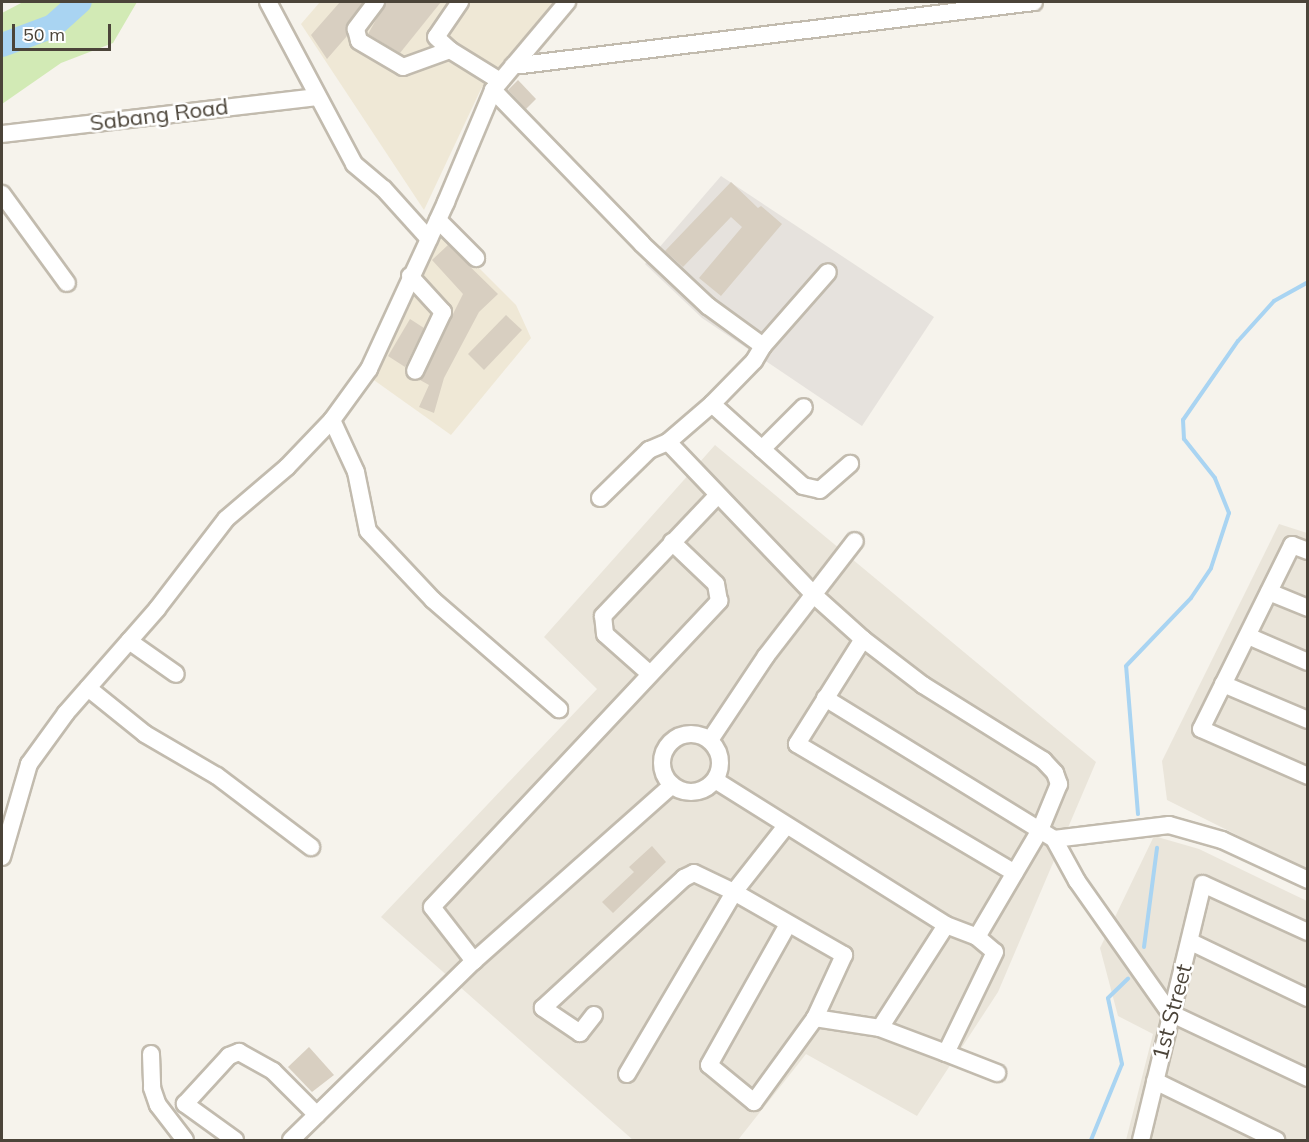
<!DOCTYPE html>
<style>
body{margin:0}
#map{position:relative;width:1309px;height:1142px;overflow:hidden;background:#f6f3ec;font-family:Mulish,sans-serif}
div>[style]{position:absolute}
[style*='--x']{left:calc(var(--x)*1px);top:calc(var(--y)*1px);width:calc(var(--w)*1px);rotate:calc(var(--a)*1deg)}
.residential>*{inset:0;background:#eae5da}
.industrial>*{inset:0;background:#e6e2dd}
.education>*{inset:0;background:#efe8d6}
.green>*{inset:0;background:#d2eab5}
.stream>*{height:4px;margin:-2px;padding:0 2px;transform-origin:2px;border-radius:2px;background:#a9d4f2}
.river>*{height:24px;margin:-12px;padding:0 12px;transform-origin:12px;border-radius:12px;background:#a9d4f2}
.building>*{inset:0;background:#d8cfc1}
.roads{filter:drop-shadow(2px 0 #c2bbae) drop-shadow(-2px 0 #c2bbae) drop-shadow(0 2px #c2bbae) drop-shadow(0 -2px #c2bbae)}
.minor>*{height:16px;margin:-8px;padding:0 8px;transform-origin:8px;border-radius:8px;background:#fff}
.minor>.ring{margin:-8px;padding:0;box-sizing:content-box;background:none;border:16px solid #fff;border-radius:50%}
span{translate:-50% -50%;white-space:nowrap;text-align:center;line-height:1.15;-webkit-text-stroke:5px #fff;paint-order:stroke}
.street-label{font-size:22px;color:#4b4439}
.frame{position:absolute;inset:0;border:3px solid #4b4439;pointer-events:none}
.scale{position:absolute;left:12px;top:24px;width:99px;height:27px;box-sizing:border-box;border:3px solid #4b4439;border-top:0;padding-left:8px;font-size:18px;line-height:21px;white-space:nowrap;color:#4b4439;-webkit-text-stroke:4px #fff;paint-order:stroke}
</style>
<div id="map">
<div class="residential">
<div style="clip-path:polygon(715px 445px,1096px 762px,998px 992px,917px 1116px,806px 1054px,738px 1140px,633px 1140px,381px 917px,597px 689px,544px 637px)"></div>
<div style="clip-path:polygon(1279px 524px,1307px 533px,1307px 870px,1167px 800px,1162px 761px)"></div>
<div style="clip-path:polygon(1154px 836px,1199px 849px,1307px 901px,1307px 1140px,1126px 1140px,1153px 1034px,1118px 1016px,1100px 948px)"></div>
</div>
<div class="industrial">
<div style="clip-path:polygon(721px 176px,934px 317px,862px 426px,702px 318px,645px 264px)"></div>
</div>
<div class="education">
<div style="clip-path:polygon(320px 2px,556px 2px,481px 89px,424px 210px,301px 24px)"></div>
<div style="clip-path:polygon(444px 233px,516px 305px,531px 338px,451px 435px,371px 378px,406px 300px)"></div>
</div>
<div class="green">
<div style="clip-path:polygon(23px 2px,137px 2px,113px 43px,61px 63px,2px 104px,2px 13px)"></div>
</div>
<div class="stream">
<div style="--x:1138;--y:814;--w:148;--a:-94.6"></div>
<div style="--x:1126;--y:666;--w:94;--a:-46.3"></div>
<div style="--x:1191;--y:598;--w:36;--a:-56"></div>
<div style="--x:1211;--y:568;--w:58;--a:-71.9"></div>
<div style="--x:1229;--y:513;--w:38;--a:-112"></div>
<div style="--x:1215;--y:478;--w:50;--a:-128.5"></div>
<div style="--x:1184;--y:439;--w:19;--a:-93"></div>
<div style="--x:1183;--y:420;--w:96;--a:-55.2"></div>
<div style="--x:1238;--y:341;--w:54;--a:-48"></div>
<div style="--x:1274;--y:301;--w:39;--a:-29"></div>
<div style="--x:1144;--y:947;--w:100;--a:-82.5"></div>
<div style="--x:1091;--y:1140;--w:82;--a:-67.8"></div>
<div style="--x:1122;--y:1064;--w:67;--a:-102"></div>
<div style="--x:1108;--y:998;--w:28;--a:-44"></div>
</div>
<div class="river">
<div style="--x:2;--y:45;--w:54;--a:-20.4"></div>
<div style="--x:53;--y:26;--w:36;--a:-42"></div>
</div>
<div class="building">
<div style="clip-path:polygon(340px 2px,363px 2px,347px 23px,347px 36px,327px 59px,311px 35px)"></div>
<div style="clip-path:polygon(386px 2px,441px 2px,400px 53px,368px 34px)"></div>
<div style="clip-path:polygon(518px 80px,536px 99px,526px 109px,508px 90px)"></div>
<div style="clip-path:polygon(731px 182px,758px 208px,761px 206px,782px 224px,721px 296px,699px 278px,742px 227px,731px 217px,683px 267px,665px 251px)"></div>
<div style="clip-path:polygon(448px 245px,498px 294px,479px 312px,444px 378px,434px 413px,419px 407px,429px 385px,420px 380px,463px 294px,432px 260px)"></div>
<div style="clip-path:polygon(506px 315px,522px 330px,484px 370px,468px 354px)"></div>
<div style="clip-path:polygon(410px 319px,424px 328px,405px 367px,388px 356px)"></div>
<div style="clip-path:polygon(652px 846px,666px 862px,613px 913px,602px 902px,634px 872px,629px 867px)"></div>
<div style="clip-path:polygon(309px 1047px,334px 1075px,312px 1092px,288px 1067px)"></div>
</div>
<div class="roads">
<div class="minor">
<div style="--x:268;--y:2;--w:183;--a:62"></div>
<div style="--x:354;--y:164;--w:39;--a:40"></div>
<div style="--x:384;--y:189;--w:67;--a:48"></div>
<div style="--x:376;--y:2;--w:34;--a:127"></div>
<div style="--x:356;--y:29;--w:12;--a:76"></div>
<div style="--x:359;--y:41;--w:51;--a:30.6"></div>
<div style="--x:403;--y:67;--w:50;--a:-19.9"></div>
<div style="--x:460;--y:2;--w:42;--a:124.4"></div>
<div style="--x:436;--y:37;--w:19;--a:43"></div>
<div style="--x:450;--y:50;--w:59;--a:31.8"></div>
<div style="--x:513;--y:66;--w:525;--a:-7"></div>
<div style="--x:493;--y:90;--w:214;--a:45.9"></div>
<div style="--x:642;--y:244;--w:91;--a:43.2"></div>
<div style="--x:708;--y:306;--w:68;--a:36"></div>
<div style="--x:763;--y:346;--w:17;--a:121"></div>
<div style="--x:754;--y:361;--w:60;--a:134.3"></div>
<div style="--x:712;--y:404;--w:58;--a:139.2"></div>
<div style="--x:2;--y:134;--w:316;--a:-6.7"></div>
<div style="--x:2;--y:194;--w:110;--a:53.9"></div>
<div style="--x:438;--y:220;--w:54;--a:45"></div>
<div style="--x:410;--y:276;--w:49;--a:47.5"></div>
<div style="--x:443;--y:312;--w:65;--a:115.4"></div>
<div style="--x:763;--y:346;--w:98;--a:-48.7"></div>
<div style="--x:712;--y:404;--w:122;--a:42"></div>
<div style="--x:803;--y:486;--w:17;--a:13"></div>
<div style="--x:820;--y:490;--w:40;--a:-41"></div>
<div style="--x:332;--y:420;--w:57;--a:65.2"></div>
<div style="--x:356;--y:472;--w:60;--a:78.5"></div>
<div style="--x:368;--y:531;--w:95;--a:46.7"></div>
<div style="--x:433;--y:600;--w:167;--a:40.9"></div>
<div style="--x:762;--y:449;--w:59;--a:-45"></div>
<div style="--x:600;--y:498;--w:69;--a:-44.4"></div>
<div style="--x:649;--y:450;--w:21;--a:-23"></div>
<div style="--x:668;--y:442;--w:213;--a:46.3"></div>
<div style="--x:815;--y:596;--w:64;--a:41.9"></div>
<div style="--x:863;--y:639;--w:76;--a:37.5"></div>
<div style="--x:923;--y:685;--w:142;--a:32"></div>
<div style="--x:1043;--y:760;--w:18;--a:47"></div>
<div style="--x:1055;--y:773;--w:12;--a:70"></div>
<div style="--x:1059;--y:784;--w:50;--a:112.4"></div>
<div style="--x:1040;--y:830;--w:124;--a:120.5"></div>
<div style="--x:977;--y:937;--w:23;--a:40"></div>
<div style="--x:995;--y:952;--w:112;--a:115.9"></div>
<div style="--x:946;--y:1053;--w:71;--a:-159.3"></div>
<div style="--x:880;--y:1028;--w:66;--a:-171.3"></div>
<div style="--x:1308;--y:551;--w:17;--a:-159"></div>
<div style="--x:1292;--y:545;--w:205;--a:116.3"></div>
<div style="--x:1201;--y:729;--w:117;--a:23.7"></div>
<div style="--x:1269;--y:592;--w:42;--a:22.3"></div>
<div style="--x:1248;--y:636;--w:65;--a:23.4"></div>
<div style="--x:863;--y:639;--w:124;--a:122.2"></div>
<div style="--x:797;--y:744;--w:253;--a:30.6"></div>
<div style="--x:129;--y:641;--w:57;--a:35.1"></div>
<div style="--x:650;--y:674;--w:60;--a:-138.4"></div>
<div style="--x:605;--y:634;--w:18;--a:-96"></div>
<div style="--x:603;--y:616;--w:166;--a:-46.5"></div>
<div style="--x:1223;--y:684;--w:92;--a:23"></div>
<div style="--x:88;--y:688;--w:73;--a:38.9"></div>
<div style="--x:145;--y:734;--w:83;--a:30.3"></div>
<div style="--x:217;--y:776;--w:118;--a:37.1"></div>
<div style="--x:825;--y:698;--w:269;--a:31.6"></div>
<div style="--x:1054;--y:839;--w:48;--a:61.3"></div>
<div style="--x:1077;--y:881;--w:161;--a:54.8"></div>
<div style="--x:1170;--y:1013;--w:153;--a:25.2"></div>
<div class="ring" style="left:662px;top:734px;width:42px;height:42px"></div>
<div style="--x:710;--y:740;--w:101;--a:-56.3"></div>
<div style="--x:766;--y:656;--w:145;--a:-52.3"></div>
<div style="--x:715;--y:780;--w:273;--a:32.1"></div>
<div style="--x:946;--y:925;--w:33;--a:21"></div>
<div style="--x:1054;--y:839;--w:116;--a:-6.9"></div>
<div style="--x:1169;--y:825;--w:55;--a:15.8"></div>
<div style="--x:1222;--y:840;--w:95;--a:24.9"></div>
<div style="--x:2;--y:857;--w:97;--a:-73.8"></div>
<div style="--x:29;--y:764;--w:63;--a:-54"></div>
<div style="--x:66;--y:713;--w:138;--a:-48.8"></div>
<div style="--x:157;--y:609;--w:113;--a:-52.5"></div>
<div style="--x:226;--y:519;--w:80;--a:-40.4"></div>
<div style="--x:287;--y:467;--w:65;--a:-46.2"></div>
<div style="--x:332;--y:420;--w:63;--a:-54"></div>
<div style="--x:369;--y:369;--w:184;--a:-65.2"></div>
<div style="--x:446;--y:202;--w:121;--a:-67.2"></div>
<div style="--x:493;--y:90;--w:115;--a:-49.9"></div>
<div style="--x:1191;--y:942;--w:130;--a:25.6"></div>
<div style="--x:474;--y:961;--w:68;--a:-127.9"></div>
<div style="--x:432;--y:907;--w:420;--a:-46.8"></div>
<div style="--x:719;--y:601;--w:17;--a:-100"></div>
<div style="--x:716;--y:584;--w:61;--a:-136.3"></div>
<div style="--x:594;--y:1015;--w:23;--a:128"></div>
<div style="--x:580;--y:1033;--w:45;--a:-146"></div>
<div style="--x:543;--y:1008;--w:192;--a:-42.7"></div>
<div style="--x:684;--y:878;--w:11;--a:-27"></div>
<div style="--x:694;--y:873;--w:44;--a:25.4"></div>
<div style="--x:734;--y:892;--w:127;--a:29.8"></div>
<div style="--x:844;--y:955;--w:69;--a:114.7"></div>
<div style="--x:815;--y:1018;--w:104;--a:126"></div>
<div style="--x:754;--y:1102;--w:58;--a:-140.6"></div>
<div style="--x:709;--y:1065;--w:159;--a:-60.7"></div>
<div style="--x:880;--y:1028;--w:122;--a:-57.3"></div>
<div style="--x:946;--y:1053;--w:55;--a:21.4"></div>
<div style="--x:151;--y:1054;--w:34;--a:88"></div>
<div style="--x:152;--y:1088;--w:18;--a:71"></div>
<div style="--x:158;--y:1105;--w:44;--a:52.4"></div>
<div style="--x:627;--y:1074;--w:211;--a:-59.5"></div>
<div style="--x:734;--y:892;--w:84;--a:-51.8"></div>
<div style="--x:1155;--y:1081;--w:135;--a:26"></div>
<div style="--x:235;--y:1140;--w:62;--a:-144.2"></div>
<div style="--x:185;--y:1104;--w:65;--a:-47.5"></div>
<div style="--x:229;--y:1056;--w:11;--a:-22"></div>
<div style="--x:239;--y:1052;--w:39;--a:29"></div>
<div style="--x:273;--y:1071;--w:62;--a:45"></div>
<div style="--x:291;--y:1140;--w:256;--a:-44.4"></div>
<div style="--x:474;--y:961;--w:265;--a:-41.6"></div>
<div style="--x:1141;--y:1140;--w:263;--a:-76.4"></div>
<div style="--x:1203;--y:884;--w:115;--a:24.6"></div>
</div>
</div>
<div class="street-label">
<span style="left:159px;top:115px;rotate:-7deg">Sabang Road</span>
<span style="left:1172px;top:1012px;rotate:-75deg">1st Street</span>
</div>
<div class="frame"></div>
<div class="scale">50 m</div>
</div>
